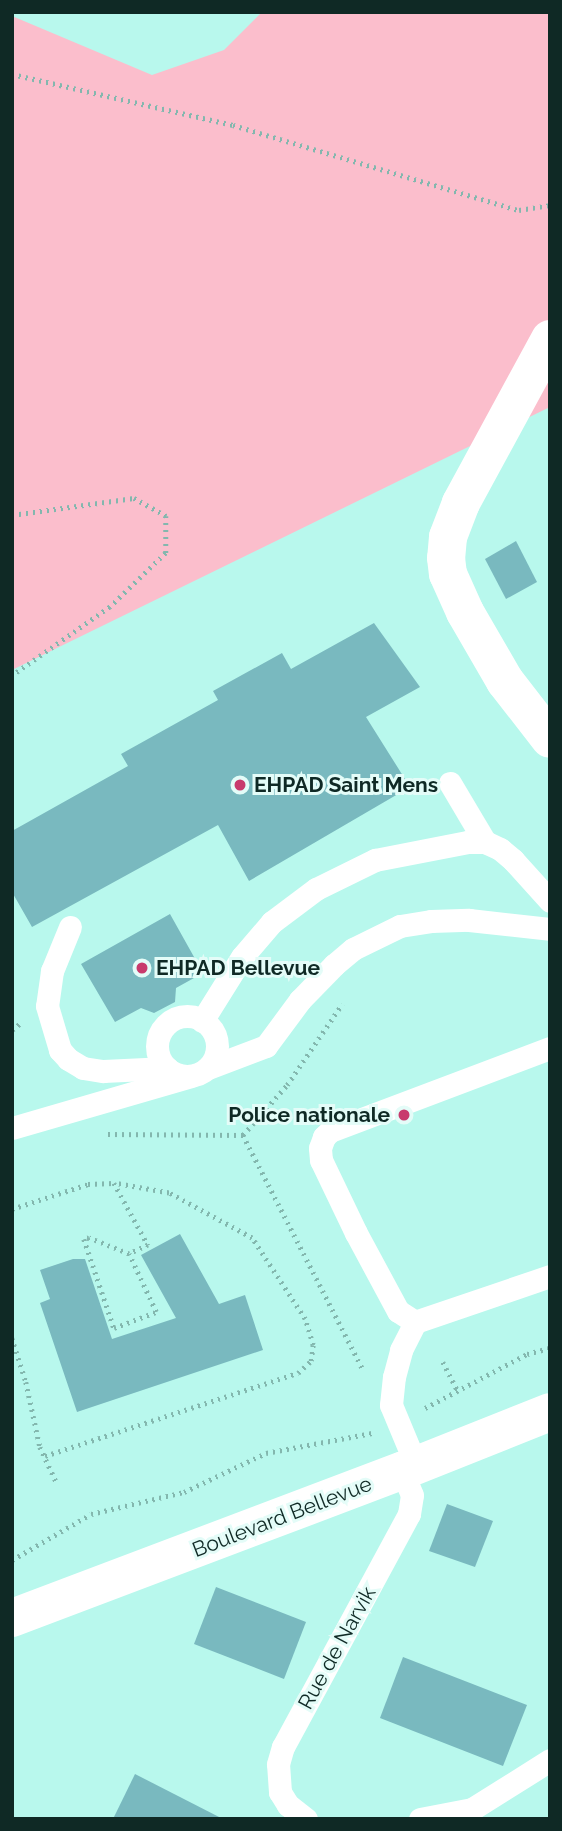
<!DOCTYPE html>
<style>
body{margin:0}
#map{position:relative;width:562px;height:1831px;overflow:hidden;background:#b8f8ed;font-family:Raleway,sans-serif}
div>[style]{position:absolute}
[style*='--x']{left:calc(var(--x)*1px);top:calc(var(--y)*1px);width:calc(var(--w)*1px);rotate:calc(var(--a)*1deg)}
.green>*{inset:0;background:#fbbecc}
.building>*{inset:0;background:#79b9bf}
.path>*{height:4.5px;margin-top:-2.25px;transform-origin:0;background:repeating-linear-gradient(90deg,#83b7ae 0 2px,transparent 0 7px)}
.service>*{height:23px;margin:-11.5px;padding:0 11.5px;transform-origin:11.5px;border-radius:11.5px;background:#fff}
.service>.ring{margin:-11.5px;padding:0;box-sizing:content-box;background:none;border:23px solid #fff;border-radius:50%}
.minor>*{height:38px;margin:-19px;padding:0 19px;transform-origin:19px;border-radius:19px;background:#fff}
.tertiary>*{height:38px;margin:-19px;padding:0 19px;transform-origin:19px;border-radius:19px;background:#fff}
.dots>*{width:19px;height:19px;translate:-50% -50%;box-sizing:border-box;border:4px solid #e4fcf8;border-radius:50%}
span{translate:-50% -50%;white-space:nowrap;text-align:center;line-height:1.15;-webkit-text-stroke:6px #e4fcf8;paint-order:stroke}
.poi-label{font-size:21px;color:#0f2925;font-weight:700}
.left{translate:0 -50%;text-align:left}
.right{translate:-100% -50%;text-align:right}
.street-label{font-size:21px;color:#0f2925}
.frame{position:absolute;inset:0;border:14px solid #0f2925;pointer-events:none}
</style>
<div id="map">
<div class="green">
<div style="clip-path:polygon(262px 12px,550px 12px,550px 407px,12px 670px,12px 16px,152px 75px,224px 50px)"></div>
</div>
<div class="building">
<div style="clip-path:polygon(516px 541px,537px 582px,506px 599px,485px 559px)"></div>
<div style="clip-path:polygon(374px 623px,420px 687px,366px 717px,410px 787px,249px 881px,218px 825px,32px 927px,12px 892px,12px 831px,128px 766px,121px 754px,218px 700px,213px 691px,282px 653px,291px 669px)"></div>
<div style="clip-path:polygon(170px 914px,203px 973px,176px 988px,175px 1002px,154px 1013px,141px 1008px,115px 1022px,81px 964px)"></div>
<div style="clip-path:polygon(180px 1234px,219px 1304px,245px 1295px,263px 1350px,77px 1412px,40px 1303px,50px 1299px,40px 1270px,73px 1259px,85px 1259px,112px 1339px,176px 1318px,141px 1255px)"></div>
<div style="clip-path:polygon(447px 1504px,493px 1521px,475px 1567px,429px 1551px)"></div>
<div style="clip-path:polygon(216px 1587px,306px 1622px,284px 1679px,194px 1644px)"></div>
<div style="clip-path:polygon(403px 1657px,527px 1705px,503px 1766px,380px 1718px)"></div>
<div style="clip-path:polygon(135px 1774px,223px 1819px,113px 1819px)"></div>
</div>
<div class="path">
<div style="--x:12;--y:74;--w:227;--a:13"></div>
<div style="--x:233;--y:125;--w:298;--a:16.6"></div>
<div style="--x:519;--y:210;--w:31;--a:-9"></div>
<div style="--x:12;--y:515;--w:123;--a:-7.9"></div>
<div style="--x:134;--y:498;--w:37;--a:29"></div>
<div style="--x:166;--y:516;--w:37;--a:90"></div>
<div style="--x:166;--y:553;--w:78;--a:136"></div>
<div style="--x:110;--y:607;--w:120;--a:144.9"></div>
<div style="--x:12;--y:1030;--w:13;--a:-39"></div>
<div style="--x:108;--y:1134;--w:135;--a:0.4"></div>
<div style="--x:243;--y:1135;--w:67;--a:-48.7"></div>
<div style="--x:287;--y:1085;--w:98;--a:-55.8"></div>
<div style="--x:243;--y:1135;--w:264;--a:62.9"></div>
<div style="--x:12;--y:1209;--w:80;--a:-18.2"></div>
<div style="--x:88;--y:1184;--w:26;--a:-2"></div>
<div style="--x:114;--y:1183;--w:71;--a:61.3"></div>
<div style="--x:148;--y:1245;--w:21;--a:155"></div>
<div style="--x:129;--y:1254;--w:43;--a:-158.2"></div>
<div style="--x:89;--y:1238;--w:5;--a:169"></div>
<div style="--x:84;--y:1239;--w:94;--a:71.4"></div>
<div style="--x:114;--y:1328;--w:45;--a:-20.9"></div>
<div style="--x:156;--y:1312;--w:64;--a:-115"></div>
<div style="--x:12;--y:1338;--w:46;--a:72.3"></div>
<div style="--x:26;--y:1382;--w:66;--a:77.8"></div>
<div style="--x:40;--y:1447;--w:40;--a:65"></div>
<div style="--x:443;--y:1362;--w:31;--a:63"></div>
<div style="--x:425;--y:1408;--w:115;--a:-27.9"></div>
<div style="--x:527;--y:1354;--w:24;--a:-15"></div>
<div style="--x:45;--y:1456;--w:266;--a:-18.2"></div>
<div style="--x:298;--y:1373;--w:18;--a:-43"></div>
<div style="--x:311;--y:1361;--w:16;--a:-83"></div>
<div style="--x:313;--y:1345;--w:27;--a:-107"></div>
<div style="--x:305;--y:1319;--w:97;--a:-123.2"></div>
<div style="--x:252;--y:1238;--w:94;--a:-151.5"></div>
<div style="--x:169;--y:1193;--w:56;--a:-169.7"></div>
<div style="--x:12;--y:1560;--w:91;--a:-30.2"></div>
<div style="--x:91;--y:1514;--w:96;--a:-13.3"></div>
<div style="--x:184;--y:1492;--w:91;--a:-25.4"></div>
<div style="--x:266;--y:1453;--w:108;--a:-10.7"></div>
</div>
<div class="service">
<div style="--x:450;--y:783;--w:69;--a:59.3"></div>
<div style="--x:70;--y:927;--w:48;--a:112.2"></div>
<div style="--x:52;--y:971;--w:35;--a:98"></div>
<div style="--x:47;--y:1006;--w:46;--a:73.5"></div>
<div style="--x:60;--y:1050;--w:12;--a:48"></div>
<div style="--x:68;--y:1059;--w:17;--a:31"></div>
<div style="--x:83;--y:1068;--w:20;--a:9"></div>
<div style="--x:103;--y:1071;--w:64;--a:-2.7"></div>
<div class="ring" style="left:157px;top:1016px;width:37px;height:37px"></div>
<div style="--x:202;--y:1021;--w:75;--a:-58"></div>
<div style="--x:242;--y:957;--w:46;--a:-49.4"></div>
<div style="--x:272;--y:922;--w:55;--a:-36.9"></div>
<div style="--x:316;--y:889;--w:66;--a:-26.2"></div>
<div style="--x:375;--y:860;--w:95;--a:-11"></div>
<div style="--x:468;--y:842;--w:17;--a:0"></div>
<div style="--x:485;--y:842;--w:17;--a:25"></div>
<div style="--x:500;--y:849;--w:17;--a:40"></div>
<div style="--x:513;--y:860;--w:55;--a:47.9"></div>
<div style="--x:208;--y:1068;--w:62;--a:-20.8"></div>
<div style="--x:266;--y:1046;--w:57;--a:-53.5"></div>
<div style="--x:300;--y:1000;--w:49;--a:-45.8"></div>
<div style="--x:334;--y:965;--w:25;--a:-40"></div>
<div style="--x:353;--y:949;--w:52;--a:-26.1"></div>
<div style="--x:400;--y:926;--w:31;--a:-9"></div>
<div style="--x:431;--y:921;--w:38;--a:-2"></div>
<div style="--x:469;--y:920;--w:81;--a:6.3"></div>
<div style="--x:12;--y:1128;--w:186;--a:-16.2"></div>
<div style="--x:415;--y:1322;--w:20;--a:-147"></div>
<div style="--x:398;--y:1311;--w:89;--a:-118.3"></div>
<div style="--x:356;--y:1233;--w:81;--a:-115.6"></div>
<div style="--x:321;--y:1160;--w:12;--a:-95"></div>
<div style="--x:320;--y:1148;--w:12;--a:-70"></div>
<div style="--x:324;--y:1137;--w:8;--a:-45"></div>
<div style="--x:330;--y:1131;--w:235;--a:-20.7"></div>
<div style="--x:416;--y:1465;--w:65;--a:-112.6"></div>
<div style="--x:391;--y:1405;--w:28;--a:-84"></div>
<div style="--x:394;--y:1377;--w:28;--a:-75"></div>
<div style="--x:401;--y:1350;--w:31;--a:-63"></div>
<div style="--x:415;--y:1322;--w:143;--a:-18.8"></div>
<div style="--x:306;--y:1819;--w:23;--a:-142"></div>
<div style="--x:288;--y:1805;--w:15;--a:-122"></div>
<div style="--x:280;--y:1792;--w:28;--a:-94"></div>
<div style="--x:278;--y:1764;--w:18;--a:-74"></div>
<div style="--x:283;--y:1747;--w:265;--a:-61.6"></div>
<div style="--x:409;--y:1514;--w:19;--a:-81"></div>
<div style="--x:412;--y:1495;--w:26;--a:-113"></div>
<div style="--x:420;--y:1819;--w:53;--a:-10.9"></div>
<div style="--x:472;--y:1809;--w:92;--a:-32.1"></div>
</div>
<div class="minor">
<div style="--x:550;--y:339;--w:187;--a:118.5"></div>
<div style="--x:461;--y:503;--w:36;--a:111"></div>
<div style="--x:448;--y:537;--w:21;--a:95"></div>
<div style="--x:446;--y:558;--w:16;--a:83"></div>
<div style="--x:448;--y:574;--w:42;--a:65.9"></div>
<div style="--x:465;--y:612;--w:80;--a:59.9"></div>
<div style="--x:505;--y:681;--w:73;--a:52.2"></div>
</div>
<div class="tertiary">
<div style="--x:12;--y:1618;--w:417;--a:-20.7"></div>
<div style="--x:402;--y:1471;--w:159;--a:-21.7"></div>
</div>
<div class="dots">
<div style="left:240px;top:785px;background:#c83b6d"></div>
<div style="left:142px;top:968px;background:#c83b6d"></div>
<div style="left:404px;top:1115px;background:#c83b6d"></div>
</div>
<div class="poi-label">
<span class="left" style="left:254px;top:785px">EHPAD Saint Mens</span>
<span class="left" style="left:156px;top:968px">EHPAD Bellevue</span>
<span class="right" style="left:390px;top:1115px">Police nationale</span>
</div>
<div class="street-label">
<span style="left:282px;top:1517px;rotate:-21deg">Boulevard Bellevue</span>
<span style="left:337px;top:1648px;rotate:-61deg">Rue de Narvik</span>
</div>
<div class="frame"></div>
</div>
